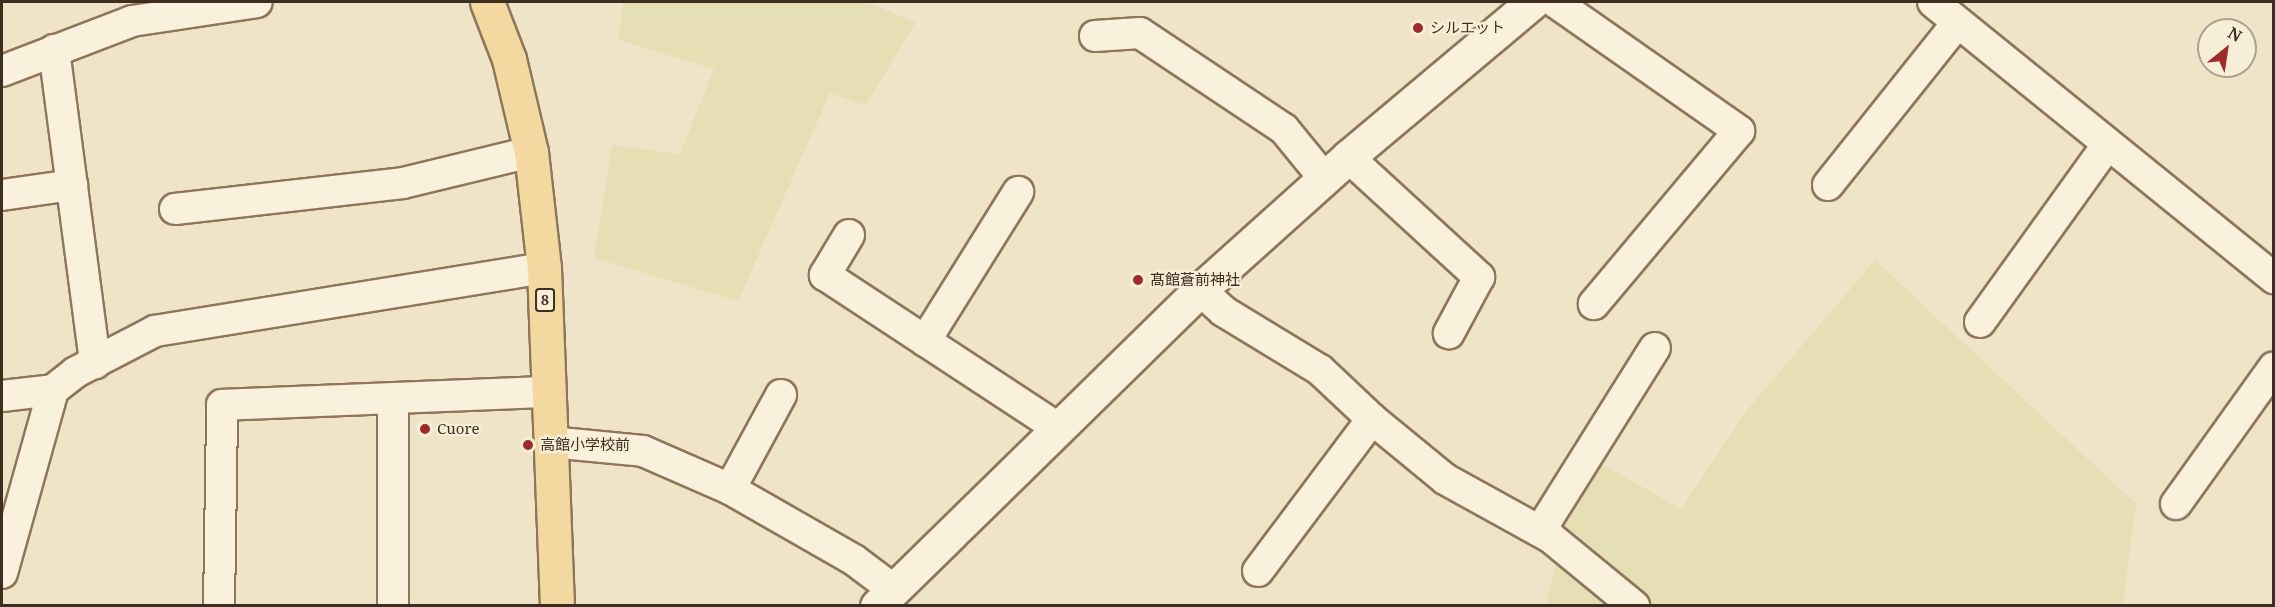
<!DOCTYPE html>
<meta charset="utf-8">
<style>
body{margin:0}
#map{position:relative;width:2275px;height:607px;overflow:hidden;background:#f0e4c8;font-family:"Noto Serif","Noto Sans JP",serif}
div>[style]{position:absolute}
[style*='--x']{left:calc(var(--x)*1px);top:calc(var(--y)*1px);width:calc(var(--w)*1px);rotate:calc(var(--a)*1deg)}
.farmland>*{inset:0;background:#e6deb5}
.roads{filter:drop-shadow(2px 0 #8d765c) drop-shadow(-2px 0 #8d765c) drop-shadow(0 2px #8d765c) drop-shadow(0 -2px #8d765c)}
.street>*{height:30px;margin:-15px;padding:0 15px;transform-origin:15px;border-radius:15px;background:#faf1dc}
.secondary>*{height:33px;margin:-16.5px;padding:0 16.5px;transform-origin:16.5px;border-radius:16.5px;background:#faf1dc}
.primary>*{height:33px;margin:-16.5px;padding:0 16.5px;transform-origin:16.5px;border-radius:16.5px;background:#f3d9a0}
.dots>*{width:16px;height:16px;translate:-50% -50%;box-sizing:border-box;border:3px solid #f7eed8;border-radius:50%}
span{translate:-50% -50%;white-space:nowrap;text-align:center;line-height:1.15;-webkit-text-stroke:4.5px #f7eed8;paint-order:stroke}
.shield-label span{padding:2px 4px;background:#f7eed8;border:2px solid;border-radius:4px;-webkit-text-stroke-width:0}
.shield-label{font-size:14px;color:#3d2e20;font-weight:700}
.poi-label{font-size:15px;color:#3d2e20}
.left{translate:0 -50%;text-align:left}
.frame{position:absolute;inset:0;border:3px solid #3d2e20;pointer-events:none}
.north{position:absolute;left:2197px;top:18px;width:60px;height:60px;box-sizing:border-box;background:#f7eed8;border:2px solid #ada18e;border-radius:50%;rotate:30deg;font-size:16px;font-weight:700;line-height:24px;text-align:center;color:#3d2e20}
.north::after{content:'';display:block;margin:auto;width:21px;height:27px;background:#9e2a2b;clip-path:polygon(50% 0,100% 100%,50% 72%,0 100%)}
</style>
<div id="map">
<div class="farmland">
<div style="clip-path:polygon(623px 2px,866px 2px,916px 22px,866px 105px,830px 93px,738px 301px,594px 258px,612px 145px,680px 154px,714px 69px,619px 40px)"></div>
<div style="clip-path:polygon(1875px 260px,2136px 504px,2123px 605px,1546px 606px,1566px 514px,1597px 461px,1681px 509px,1747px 410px)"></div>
</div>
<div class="roads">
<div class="street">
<div style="--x:1555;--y:2;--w:225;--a:35"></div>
<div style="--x:1739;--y:131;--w:226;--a:130"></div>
<div style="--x:1933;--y:2;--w:439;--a:39"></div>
<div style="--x:1095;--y:36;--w:45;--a:-3.8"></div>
<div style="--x:1140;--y:33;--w:173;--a:33.7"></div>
<div style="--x:1284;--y:129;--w:63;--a:50.8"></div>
<div style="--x:54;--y:50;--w:316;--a:82.5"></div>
<div style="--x:2;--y:71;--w:139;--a:-21"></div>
<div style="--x:132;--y:21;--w:126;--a:-8.6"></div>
<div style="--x:1348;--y:157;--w:178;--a:42.5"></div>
<div style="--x:1479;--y:277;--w:64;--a:118.2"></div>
<div style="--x:1828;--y:185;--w:208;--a:-51.4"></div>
<div style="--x:2;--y:195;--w:71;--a:-8.1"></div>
<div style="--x:175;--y:209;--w:229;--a:-6.5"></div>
<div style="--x:403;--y:183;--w:132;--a:-13.6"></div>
<div style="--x:849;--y:235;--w:47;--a:121"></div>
<div style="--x:825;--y:275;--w:280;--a:33.3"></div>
<div style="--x:1200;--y:290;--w:31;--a:42"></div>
<div style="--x:1223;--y:311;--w:114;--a:31.3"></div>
<div style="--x:1320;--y:370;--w:71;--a:43.3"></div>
<div style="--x:1372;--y:419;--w:94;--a:39.4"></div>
<div style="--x:1445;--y:479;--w:120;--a:28.9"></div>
<div style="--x:1550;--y:537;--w:109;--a:39.4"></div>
<div style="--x:1980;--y:322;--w:219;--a:-54.3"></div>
<div style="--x:925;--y:341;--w:176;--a:-58"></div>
<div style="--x:2;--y:396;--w:51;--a:-6.7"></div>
<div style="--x:393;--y:399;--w:207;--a:90"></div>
<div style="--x:550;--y:442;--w:93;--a:5.5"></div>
<div style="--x:643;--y:451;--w:95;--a:23.6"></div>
<div style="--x:730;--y:489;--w:143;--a:29.8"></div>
<div style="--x:854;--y:560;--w:50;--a:36.9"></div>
<div style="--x:730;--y:489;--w:107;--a:-61.5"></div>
<div style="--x:2176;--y:504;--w:168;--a:-54.4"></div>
<div style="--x:1540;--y:531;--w:216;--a:-57.9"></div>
<div style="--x:1258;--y:571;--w:190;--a:-53.1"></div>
<div style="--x:2;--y:573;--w:190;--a:-74.4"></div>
<div style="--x:53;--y:390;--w:29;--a:-38"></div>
<div style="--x:76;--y:372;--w:89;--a:-27.4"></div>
<div style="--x:155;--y:331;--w:394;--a:-9.2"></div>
<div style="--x:219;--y:606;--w:201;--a:-89.1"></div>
<div style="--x:222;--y:405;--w:326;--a:-2.3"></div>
</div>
<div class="secondary">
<div style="--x:877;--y:606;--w:452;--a:-44.4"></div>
<div style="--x:1200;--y:290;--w:199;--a:-41.9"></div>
<div style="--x:1348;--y:157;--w:241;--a:-40"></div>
</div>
<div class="primary">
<div style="--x:487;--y:2;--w:61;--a:68.9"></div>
<div style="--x:509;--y:59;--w:96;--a:76.7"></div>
<div style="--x:531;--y:152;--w:117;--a:83.6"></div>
<div style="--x:544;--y:268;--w:338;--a:87.8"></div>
</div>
</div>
<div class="dots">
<div style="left:1418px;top:28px;background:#9e2a2b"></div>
<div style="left:1138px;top:280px;background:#9e2a2b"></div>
<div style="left:425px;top:429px;background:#9e2a2b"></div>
<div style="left:528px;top:445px;background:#9e2a2b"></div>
</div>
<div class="shield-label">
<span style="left:545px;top:300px">8</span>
</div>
<div class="poi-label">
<span class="left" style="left:1430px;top:28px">シルエット</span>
<span class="left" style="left:1150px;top:280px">髙館蒼前神社</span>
<span class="left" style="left:437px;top:429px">Cuore</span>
<span class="left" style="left:540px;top:445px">高館小学校前</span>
</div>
<div class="frame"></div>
<div class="north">N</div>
</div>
